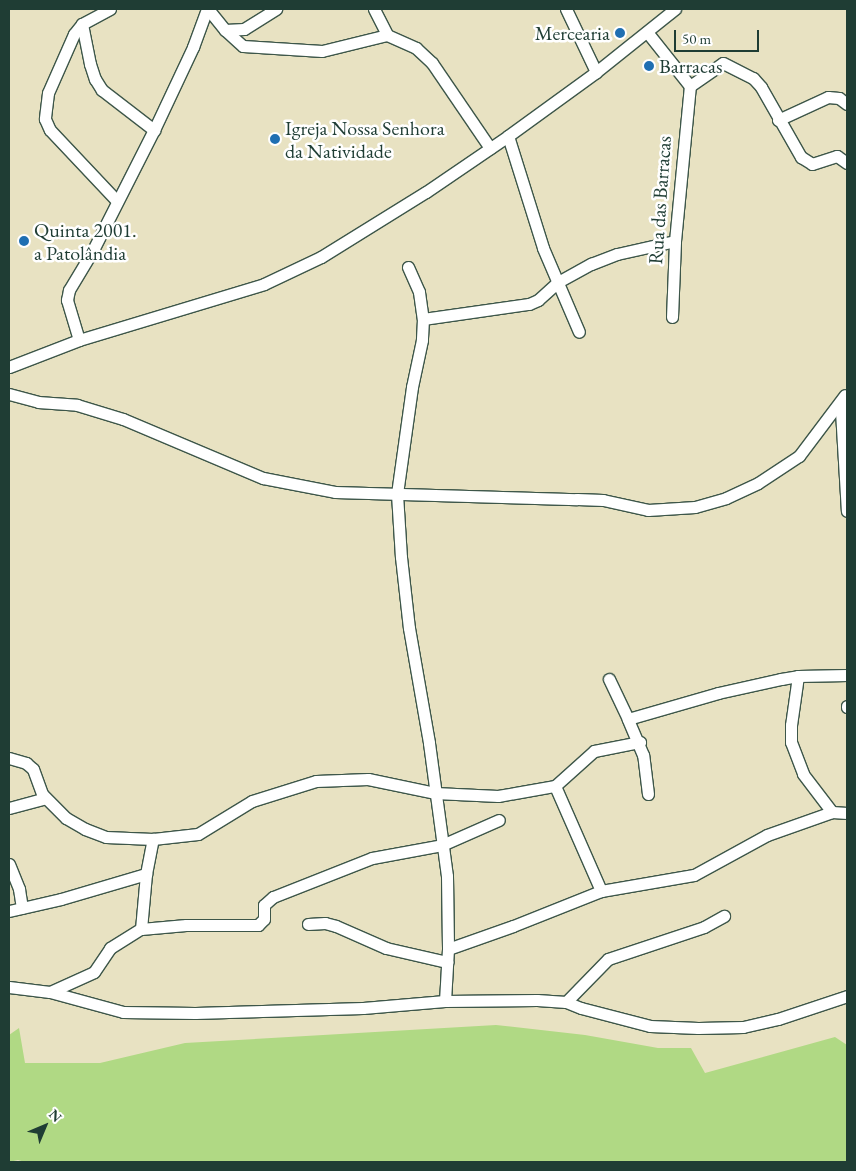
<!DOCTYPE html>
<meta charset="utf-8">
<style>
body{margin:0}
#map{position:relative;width:856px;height:1171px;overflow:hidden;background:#e8e2c2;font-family:"EB Garamond",serif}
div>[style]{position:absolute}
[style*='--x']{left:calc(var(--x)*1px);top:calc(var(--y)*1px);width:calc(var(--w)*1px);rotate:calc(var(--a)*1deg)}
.green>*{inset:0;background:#b0d984}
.roads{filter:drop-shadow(1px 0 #3d5649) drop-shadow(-1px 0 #3d5649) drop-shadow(0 1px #3d5649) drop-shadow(0 -1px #3d5649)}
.street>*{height:11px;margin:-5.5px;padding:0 5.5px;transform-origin:5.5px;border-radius:5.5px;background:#fff}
.dots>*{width:14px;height:14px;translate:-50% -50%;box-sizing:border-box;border:2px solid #fff;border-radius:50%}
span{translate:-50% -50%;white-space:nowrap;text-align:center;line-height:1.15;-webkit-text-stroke:5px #fff;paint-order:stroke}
.poi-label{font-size:20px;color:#1f3d34}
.right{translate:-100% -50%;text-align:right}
.left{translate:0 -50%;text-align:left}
.street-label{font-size:20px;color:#1f3d34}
.frame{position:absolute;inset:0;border:10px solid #1f3d34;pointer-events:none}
.north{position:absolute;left:20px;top:1101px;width:50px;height:50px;-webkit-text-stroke:4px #fff;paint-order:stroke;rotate:45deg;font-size:14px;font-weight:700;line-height:20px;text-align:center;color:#1f3d34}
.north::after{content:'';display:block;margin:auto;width:18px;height:22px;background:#1f3d34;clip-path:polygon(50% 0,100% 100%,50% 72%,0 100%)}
.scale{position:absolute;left:674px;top:30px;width:85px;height:22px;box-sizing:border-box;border:2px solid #1f3d34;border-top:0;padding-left:6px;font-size:15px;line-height:18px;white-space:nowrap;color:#1f3d34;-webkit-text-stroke:4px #fff;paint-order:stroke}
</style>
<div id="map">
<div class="green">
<div style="clip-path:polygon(496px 1025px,585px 1035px,658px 1048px,691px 1048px,705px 1073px,835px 1037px,847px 1045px,847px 1162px,25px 1162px,18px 1160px,9px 1162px,9px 1035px,19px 1028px,25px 1063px,100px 1063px,185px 1043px)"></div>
</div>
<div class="roads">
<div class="street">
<div style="--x:110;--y:9;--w:32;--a:152"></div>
<div style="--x:82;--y:24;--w:13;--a:129"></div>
<div style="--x:74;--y:34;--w:64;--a:113.8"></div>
<div style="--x:48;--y:93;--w:26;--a:97"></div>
<div style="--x:45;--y:119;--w:12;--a:66"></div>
<div style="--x:50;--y:130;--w:98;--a:46.7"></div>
<div style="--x:208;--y:9;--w:27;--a:51"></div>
<div style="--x:225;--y:30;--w:24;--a:42"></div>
<div style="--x:243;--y:46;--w:79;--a:3.6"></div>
<div style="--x:322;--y:51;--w:67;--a:-13.8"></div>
<div style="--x:374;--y:9;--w:29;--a:63"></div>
<div style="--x:387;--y:35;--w:32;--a:24"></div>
<div style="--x:416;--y:48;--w:22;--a:43"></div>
<div style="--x:432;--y:63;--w:103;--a:55.7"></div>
<div style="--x:566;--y:9;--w:70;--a:64.5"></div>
<div style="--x:82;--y:24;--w:41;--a:78.7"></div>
<div style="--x:90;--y:64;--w:16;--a:72"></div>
<div style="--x:95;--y:79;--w:13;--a:58"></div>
<div style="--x:102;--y:90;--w:66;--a:37.6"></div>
<div style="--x:225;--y:30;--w:19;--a:-3"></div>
<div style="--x:244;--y:29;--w:38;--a:-32"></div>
<div style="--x:647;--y:32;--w:69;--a:51.5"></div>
<div style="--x:690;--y:86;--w:40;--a:-34.9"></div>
<div style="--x:723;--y:63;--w:34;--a:27"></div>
<div style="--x:753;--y:78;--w:12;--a:48"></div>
<div style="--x:761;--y:87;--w:81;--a:60.3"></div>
<div style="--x:801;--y:157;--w:13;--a:32"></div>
<div style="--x:812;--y:164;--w:26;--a:-18"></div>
<div style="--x:837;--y:156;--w:12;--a:35"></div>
<div style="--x:778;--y:120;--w:55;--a:-24.7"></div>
<div style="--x:828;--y:97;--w:11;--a:5"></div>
<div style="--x:839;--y:98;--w:10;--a:37"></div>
<div style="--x:508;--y:136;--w:117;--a:72.6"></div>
<div style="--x:543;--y:248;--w:91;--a:66.8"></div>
<div style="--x:408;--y:267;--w:27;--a:66"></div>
<div style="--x:419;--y:292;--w:27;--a:82"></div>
<div style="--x:423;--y:319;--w:21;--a:93"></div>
<div style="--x:422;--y:340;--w:48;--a:102"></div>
<div style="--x:412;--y:387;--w:108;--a:98"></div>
<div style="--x:397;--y:494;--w:63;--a:86.4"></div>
<div style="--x:401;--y:557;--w:71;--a:83.6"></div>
<div style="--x:409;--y:628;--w:117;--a:80.1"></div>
<div style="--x:429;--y:743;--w:134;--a:82.3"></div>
<div style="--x:447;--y:876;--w:73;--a:89.2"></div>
<div style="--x:448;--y:949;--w:52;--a:93.3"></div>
<div style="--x:672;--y:317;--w:76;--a:-87.7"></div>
<div style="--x:675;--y:241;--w:156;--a:-84.5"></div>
<div style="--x:423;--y:319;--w:107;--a:-8.1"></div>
<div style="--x:529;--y:304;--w:10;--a:-24"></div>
<div style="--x:538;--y:300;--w:27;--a:-42"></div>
<div style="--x:558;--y:282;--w:38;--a:-29"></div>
<div style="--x:591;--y:264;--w:28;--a:-21"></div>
<div style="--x:617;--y:254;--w:59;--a:-12.6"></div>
<div style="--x:79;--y:340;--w:42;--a:-106.7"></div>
<div style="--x:67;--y:300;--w:10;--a:-79"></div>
<div style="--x:69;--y:290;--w:47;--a:-59"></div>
<div style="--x:93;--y:250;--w:135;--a:-63.1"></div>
<div style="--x:154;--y:130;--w:92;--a:-64.8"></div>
<div style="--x:193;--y:47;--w:40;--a:-69.8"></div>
<div style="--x:9;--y:367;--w:75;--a:-21.1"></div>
<div style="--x:79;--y:340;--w:193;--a:-16.8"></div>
<div style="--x:264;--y:284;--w:63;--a:-25.3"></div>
<div style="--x:321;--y:257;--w:123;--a:-31.8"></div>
<div style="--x:426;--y:192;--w:99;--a:-34.3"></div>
<div style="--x:508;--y:136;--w:109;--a:-36"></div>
<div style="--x:596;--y:72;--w:101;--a:-38.6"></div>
<div style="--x:9;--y:394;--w:30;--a:15"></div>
<div style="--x:38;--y:402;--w:39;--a:4"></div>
<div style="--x:77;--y:405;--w:48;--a:16.9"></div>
<div style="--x:123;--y:419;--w:152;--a:22.9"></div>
<div style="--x:263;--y:478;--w:73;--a:11"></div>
<div style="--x:335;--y:492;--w:242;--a:1.7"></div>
<div style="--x:577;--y:499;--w:26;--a:2"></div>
<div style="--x:603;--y:500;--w:46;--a:12.5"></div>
<div style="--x:648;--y:510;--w:47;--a:-3.7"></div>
<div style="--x:695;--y:507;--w:32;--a:-16"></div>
<div style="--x:726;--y:498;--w:35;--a:-25"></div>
<div style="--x:758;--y:483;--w:49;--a:-33.4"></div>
<div style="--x:799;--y:456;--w:76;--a:-53"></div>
<div style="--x:844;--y:401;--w:10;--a:107"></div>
<div style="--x:841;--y:411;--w:100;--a:86.6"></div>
<div style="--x:798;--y:676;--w:49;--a:98.1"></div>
<div style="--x:791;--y:725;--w:17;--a:90"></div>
<div style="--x:791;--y:742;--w:34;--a:69"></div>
<div style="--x:803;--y:774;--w:48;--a:52.7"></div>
<div style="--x:609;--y:679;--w:44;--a:64.6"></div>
<div style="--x:847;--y:707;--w:1;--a:-90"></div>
<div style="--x:9;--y:758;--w:18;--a:16"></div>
<div style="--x:26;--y:763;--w:9;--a:41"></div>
<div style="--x:33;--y:769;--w:27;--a:70"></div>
<div style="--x:42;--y:794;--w:34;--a:45"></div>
<div style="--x:66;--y:818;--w:22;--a:30"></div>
<div style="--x:85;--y:829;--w:22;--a:21"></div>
<div style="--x:106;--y:837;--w:47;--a:2.4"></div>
<div style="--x:153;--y:839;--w:45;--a:-6.3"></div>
<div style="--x:198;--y:834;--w:63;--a:-31.4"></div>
<div style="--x:252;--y:801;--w:67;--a:-17.4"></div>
<div style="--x:316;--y:781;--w:52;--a:-2.2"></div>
<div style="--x:368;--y:779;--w:68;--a:11.8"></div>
<div style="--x:435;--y:793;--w:63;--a:2.7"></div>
<div style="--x:498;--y:796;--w:58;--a:-10"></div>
<div style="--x:555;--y:786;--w:52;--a:-41.9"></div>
<div style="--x:594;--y:751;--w:47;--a:-11.1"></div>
<div style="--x:555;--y:786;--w:115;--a:66.3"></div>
<div style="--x:648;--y:794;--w:39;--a:-97"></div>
<div style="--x:643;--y:755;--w:39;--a:-113"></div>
<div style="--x:628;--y:719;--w:94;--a:-16.1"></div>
<div style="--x:718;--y:693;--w:65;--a:-12.5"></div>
<div style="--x:781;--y:679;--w:17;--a:-10"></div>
<div style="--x:798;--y:676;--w:49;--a:-1.2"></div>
<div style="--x:9;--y:808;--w:38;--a:-15"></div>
<div style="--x:9;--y:864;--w:27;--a:68"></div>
<div style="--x:19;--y:889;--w:19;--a:81"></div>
<div style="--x:9;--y:911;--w:53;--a:-13"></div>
<div style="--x:61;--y:899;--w:89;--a:-16.4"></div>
<div style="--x:308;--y:924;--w:17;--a:-3"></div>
<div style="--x:325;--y:923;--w:11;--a:15"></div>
<div style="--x:336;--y:926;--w:55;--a:23.7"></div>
<div style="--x:386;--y:948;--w:63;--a:12.9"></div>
<div style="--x:141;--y:929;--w:55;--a:-84.8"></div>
<div style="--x:146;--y:874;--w:36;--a:-79"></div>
<div style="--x:448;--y:949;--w:69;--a:-19.5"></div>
<div style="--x:513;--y:926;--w:95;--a:-21.7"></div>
<div style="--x:601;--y:891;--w:94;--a:-9.8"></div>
<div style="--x:694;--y:875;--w:83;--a:-28.7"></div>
<div style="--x:767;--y:835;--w:69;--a:-19.5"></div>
<div style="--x:832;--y:812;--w:15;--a:4"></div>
<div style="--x:9;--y:987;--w:41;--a:7"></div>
<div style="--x:50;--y:992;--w:76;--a:15.3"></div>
<div style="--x:123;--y:1012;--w:72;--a:0.8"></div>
<div style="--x:195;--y:1013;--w:168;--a:-1.7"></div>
<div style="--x:363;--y:1008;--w:82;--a:-4.9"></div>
<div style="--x:445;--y:1001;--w:92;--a:-0.6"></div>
<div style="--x:537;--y:1000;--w:29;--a:4"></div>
<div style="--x:566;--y:1002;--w:16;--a:22"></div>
<div style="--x:581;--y:1008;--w:71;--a:14.6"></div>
<div style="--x:650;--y:1026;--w:48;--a:2.4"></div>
<div style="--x:698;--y:1028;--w:45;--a:-1.3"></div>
<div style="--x:743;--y:1027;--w:36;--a:-13"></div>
<div style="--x:778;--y:1019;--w:73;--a:-18.4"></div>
<div style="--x:50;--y:992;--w:48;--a:-24.4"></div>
<div style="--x:94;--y:972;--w:29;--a:-56"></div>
<div style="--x:110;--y:948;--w:36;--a:-32"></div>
<div style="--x:141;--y:929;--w:45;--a:-5.1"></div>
<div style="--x:186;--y:925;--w:72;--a:0"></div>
<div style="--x:258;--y:925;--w:8;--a:-45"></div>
<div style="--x:264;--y:919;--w:14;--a:-90"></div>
<div style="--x:264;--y:905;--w:12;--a:-42"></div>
<div style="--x:273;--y:897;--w:106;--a:-21.5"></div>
<div style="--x:372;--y:858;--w:71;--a:-10.5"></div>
<div style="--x:442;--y:845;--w:62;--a:-23.7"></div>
<div style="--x:566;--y:1002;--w:60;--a:-45.7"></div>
<div style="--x:608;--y:959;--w:101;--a:-18.4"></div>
<div style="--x:704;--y:927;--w:23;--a:-29"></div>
</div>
</div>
<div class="dots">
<div style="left:620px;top:33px;background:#1f6fb2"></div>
<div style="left:649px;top:66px;background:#1f6fb2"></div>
<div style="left:275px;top:139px;background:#1f6fb2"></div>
<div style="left:24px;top:241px;background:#1f6fb2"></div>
</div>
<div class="poi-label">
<span class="right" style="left:610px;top:33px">Mercearia</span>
<span class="left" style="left:659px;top:66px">Barracas</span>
<span class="left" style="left:285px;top:140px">Igreja Nossa Senhora<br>da Natividade</span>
<span class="left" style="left:34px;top:242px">Quinta 2001.<br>a Patolândia</span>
</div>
<div class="street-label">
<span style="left:660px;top:200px;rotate:-86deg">Rua das Barracas</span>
</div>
<div class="frame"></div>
<div class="north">N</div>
<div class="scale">50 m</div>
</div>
